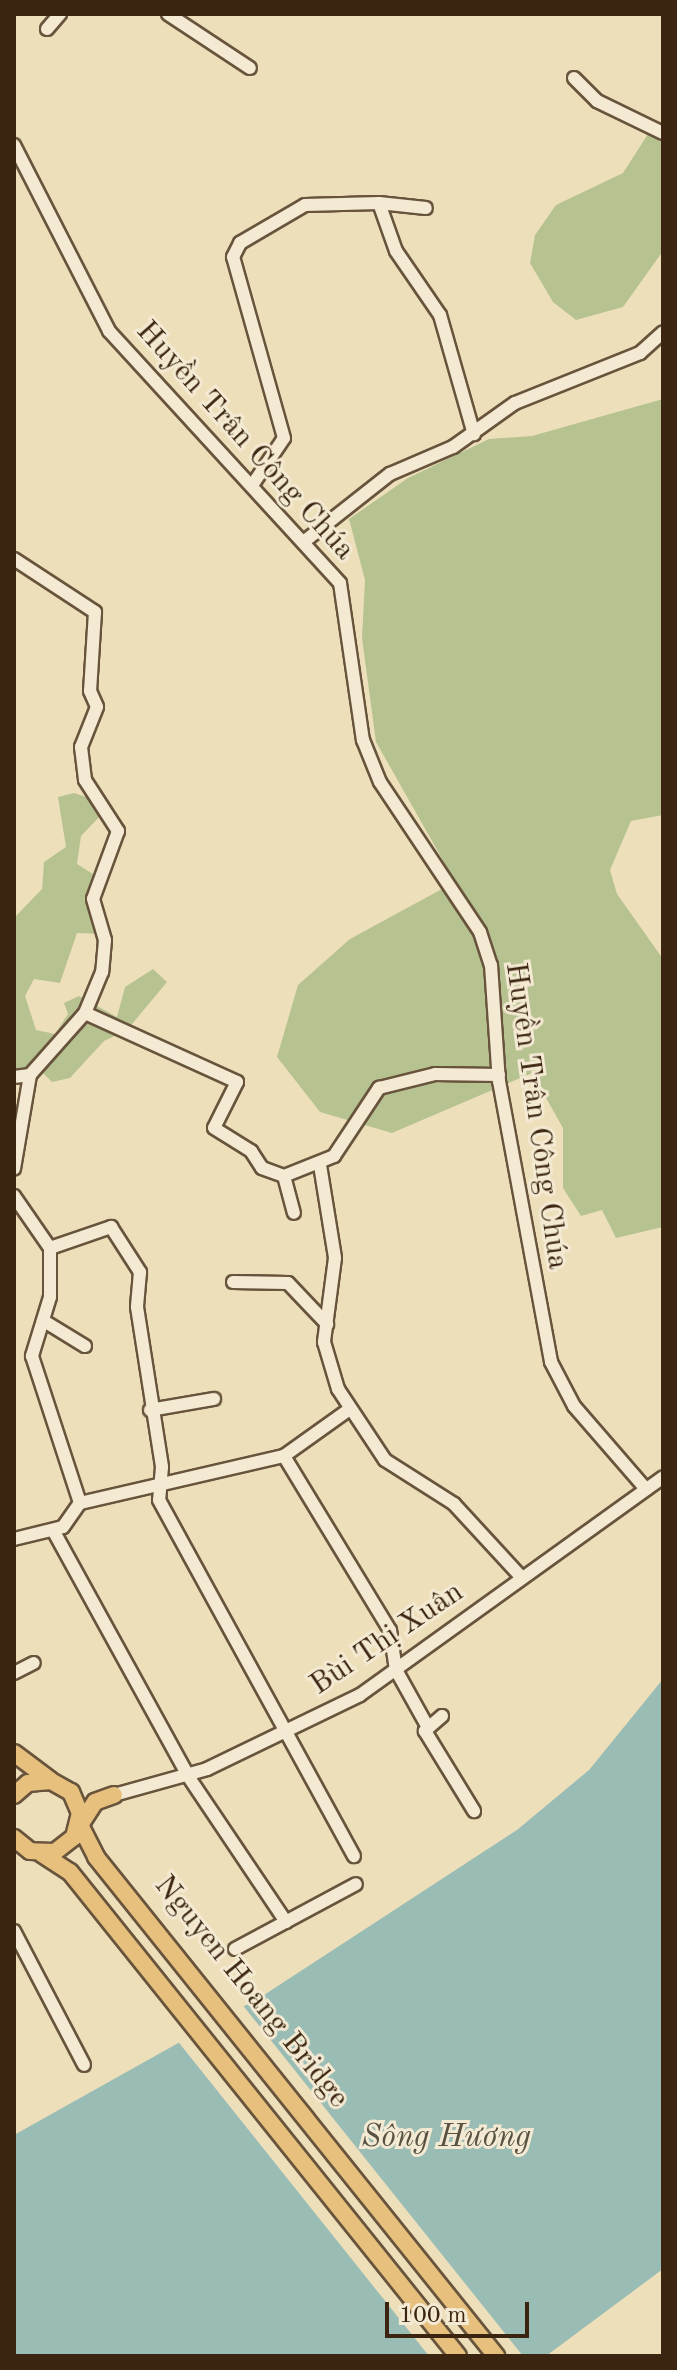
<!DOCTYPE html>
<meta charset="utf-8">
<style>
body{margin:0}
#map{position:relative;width:677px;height:2370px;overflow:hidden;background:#eedfbb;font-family:"Old Standard TT",serif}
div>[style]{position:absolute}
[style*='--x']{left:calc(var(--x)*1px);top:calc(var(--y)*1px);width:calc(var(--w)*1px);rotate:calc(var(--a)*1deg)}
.green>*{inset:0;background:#b7c291}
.water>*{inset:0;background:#99bcb4}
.pier>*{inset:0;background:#eedfbb}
.roads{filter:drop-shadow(2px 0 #68543c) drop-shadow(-2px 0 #68543c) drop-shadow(0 2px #68543c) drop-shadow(0 -2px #68543c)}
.minor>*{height:12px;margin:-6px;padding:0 6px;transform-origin:6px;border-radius:6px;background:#f4ead3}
.major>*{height:16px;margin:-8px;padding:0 8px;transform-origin:8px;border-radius:8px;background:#e7c07e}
span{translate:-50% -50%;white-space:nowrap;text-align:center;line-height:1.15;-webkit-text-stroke:6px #f4ead3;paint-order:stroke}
.street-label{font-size:30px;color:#3b2511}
.water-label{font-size:32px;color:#575242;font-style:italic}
.frame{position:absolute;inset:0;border:16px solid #3b2511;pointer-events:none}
.scale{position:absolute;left:385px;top:2302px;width:144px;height:36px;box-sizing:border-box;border:4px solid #3b2511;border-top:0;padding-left:10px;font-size:24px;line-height:28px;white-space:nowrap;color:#3b2511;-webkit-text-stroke:6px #f4ead3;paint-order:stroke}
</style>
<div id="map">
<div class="green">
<div style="clip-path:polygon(663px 127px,663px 251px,623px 307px,576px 320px,553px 302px,530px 263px,535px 235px,556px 205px,623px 173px,648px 134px)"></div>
<div style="clip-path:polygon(663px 399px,663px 815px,631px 821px,610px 870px,617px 894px,663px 959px,663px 1227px,616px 1238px,602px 1210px,581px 1216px,563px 1188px,563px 1128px,532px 1073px,392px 1133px,320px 1112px,277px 1057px,298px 985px,350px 939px,442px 889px,449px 871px,376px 742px,362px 638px,365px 580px,349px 519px,408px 478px,489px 439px,532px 436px)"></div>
<div style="clip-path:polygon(74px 793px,92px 799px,100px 816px,81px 836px,77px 864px,96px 876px,86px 901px,103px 934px,77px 933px,60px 983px,34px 979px,25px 996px,36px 1030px,55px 1034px,68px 1014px,64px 1003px,79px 996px,117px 1017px,125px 987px,153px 969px,167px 982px,127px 1030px,104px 1041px,70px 1078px,52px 1082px,38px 1068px,14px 1069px,14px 918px,42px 889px,44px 862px,66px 847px,58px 797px)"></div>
</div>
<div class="water">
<div style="clip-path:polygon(663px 1679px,663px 2269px,546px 2356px,14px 2356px,14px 2135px,264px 1995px,517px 1830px,589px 1770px)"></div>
</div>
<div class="pier">
<div style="clip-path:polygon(241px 2003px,523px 2356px,429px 2356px,176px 2039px)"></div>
</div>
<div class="roads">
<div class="minor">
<div style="--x:168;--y:14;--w:98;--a:33.4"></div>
<div style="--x:47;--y:29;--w:20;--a:-49"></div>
<div style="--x:574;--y:78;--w:33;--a:45"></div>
<div style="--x:597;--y:101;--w:73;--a:25.9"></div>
<div style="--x:14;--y:145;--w:209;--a:62.9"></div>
<div style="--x:109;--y:331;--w:342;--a:47.5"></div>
<div style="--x:340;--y:583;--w:159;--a:81.7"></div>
<div style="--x:363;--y:740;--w:45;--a:68"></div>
<div style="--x:380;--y:782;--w:180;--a:56.3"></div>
<div style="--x:480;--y:932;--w:35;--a:72"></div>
<div style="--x:491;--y:965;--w:116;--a:86.1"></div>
<div style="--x:499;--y:1081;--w:286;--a:79.5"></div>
<div style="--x:551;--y:1362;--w:50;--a:62.4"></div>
<div style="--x:574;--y:1406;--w:110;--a:49.1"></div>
<div style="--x:379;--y:203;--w:47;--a:6.1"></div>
<div style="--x:253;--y:484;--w:55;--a:-56"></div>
<div style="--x:284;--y:438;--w:188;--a:-105.7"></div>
<div style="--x:233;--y:257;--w:16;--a:-63"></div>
<div style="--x:240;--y:243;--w:75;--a:-30.3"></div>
<div style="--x:305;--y:205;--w:74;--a:-1.5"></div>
<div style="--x:379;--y:203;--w:51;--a:70.5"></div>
<div style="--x:396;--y:251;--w:78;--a:55.5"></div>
<div style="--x:440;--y:315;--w:124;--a:74.1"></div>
<div style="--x:306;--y:540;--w:107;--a:-38.2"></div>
<div style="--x:390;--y:474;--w:69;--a:-23.2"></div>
<div style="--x:453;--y:447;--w:76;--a:-35.4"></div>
<div style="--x:515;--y:403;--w:135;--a:-21.8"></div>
<div style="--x:640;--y:353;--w:31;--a:-42"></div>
<div style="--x:14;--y:559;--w:97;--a:33.2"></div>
<div style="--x:95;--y:612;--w:79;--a:93.6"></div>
<div style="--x:90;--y:691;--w:17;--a:66"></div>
<div style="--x:97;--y:707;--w:43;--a:111.8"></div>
<div style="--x:81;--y:747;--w:33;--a:83"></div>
<div style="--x:85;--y:780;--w:61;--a:57.1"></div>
<div style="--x:118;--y:831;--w:72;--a:110.2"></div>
<div style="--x:93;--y:899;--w:43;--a:73.7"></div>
<div style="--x:105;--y:940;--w:32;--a:95"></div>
<div style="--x:102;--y:972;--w:44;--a:112.5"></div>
<div style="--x:85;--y:1013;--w:83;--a:131.6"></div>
<div style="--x:30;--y:1075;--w:95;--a:99.7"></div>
<div style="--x:85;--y:1013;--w:167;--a:24.4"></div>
<div style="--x:237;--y:1082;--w:51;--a:116.6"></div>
<div style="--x:214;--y:1128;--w:44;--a:31.9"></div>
<div style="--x:251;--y:1151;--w:20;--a:57"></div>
<div style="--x:262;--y:1168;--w:23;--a:20"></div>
<div style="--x:284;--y:1176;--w:54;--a:-21.8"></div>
<div style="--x:334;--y:1156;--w:82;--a:-56.5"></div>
<div style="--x:379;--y:1088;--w:58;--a:-14"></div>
<div style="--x:435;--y:1074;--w:64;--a:0.9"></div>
<div style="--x:14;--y:1077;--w:16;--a:-7"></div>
<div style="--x:320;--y:1165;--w:94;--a:80.8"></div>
<div style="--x:335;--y:1258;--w:85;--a:97.5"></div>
<div style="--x:324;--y:1342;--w:49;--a:73.4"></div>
<div style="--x:338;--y:1389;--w:85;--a:56.5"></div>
<div style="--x:385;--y:1460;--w:82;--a:32.5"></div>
<div style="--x:454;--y:1504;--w:100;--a:47.4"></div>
<div style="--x:284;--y:1176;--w:38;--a:75"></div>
<div style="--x:14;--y:1196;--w:63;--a:55.3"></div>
<div style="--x:50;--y:1248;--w:49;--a:90"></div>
<div style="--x:50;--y:1297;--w:62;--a:107"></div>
<div style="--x:32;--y:1356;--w:155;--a:71.9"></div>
<div style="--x:50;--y:1248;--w:65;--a:-19"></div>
<div style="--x:111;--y:1227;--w:54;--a:57.2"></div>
<div style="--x:140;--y:1272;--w:35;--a:95"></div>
<div style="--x:137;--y:1307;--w:162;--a:81.1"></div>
<div style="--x:162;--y:1467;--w:33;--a:95"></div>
<div style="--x:159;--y:1500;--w:406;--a:61.3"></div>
<div style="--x:233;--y:1282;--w:55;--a:1"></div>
<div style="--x:288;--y:1283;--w:57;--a:46.4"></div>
<div style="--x:44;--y:1321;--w:48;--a:31.4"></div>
<div style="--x:150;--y:1410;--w:65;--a:-9.8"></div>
<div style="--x:284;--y:1456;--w:204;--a:58.7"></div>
<div style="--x:390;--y:1630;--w:40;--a:81.5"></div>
<div style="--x:396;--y:1670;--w:62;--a:60.9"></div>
<div style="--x:53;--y:1530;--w:281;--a:61.2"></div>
<div style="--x:188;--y:1776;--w:176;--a:56.1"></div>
<div style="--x:14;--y:1539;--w:50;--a:-13.8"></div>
<div style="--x:63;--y:1527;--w:29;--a:-55"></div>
<div style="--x:80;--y:1503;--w:209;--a:-13"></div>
<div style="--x:284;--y:1456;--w:81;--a:-35.5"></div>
<div style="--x:14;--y:1673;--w:22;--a:-27"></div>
<div style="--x:442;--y:1716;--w:23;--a:139"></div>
<div style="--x:425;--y:1731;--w:94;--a:58.5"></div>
<div style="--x:114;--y:1795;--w:97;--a:-15.6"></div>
<div style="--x:207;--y:1769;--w:170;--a:-25.8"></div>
<div style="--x:360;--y:1695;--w:373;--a:-35.7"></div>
<div style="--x:14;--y:1931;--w:151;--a:62.4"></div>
<div style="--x:235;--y:1949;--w:137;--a:-28.2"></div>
</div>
<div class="major">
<div style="--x:14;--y:1753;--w:45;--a:36.9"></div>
<div style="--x:14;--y:1795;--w:18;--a:-41"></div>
<div style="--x:28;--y:1783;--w:23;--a:-5"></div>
<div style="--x:51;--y:1781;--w:23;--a:29"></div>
<div style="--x:71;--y:1792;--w:23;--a:67"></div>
<div style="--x:80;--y:1813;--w:25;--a:104"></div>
<div style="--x:74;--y:1837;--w:24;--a:142"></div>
<div style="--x:55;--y:1852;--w:25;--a:-178"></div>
<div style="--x:30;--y:1851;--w:21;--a:-141"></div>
<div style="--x:114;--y:1795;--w:20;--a:160"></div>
<div style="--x:95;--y:1802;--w:27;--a:123"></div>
<div style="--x:80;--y:1825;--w:36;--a:63"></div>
<div style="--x:96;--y:1857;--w:640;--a:51.28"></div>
<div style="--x:42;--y:1854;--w:33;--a:33"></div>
<div style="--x:70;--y:1872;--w:620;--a:51.28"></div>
</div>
</div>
<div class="street-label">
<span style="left:245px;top:441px;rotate:48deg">Huyền Trân Công Chúa</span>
<span style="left:536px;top:1116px;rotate:82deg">Huyền Trân Công Chúa</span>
<span style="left:387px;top:1639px;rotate:-34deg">Bùi Thị Xuân</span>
<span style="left:251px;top:1992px;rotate:51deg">Nguyen Hoang Bridge</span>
</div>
<div class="water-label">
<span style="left:446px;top:2138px">Sông Hương</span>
</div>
<div class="frame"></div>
<div class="scale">100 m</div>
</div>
